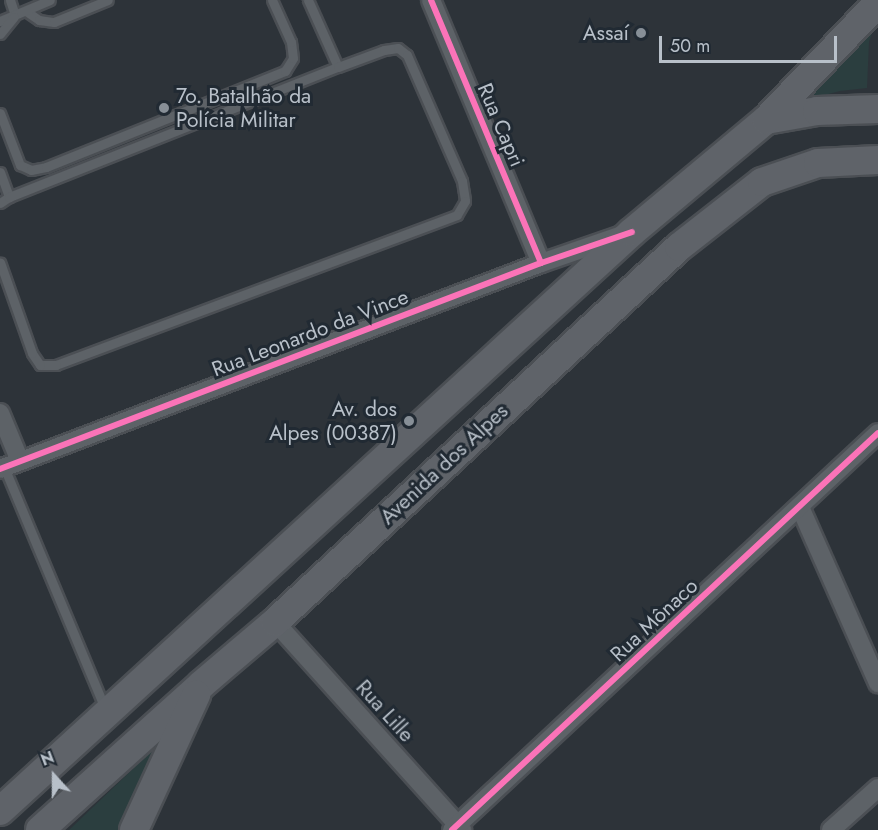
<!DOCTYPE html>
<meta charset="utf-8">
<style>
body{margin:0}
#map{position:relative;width:878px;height:830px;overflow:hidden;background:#2d3339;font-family:Jost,sans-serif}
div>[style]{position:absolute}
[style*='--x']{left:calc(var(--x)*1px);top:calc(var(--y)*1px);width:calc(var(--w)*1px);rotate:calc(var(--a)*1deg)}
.green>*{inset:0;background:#2b3e3f}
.roads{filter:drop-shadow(2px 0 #4b4f54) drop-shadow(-2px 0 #4b4f54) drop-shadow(0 2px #4b4f54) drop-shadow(0 -2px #4b4f54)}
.service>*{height:9px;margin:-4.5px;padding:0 4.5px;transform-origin:4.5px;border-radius:4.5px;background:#5d6267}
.minor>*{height:18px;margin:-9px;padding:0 9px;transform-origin:9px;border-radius:9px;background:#5d6267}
.primary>*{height:28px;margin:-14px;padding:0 14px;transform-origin:14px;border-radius:14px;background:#5f6369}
.cycleway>*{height:6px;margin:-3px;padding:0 3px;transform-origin:3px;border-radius:3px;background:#fb73b8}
.dots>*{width:16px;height:16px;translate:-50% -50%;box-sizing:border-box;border:3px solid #212a33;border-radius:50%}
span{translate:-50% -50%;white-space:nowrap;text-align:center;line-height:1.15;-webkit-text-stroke:6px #212a33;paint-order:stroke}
.poi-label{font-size:21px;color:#b8c0c9}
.right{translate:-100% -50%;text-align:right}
.left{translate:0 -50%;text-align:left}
.street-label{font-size:21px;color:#b8c0c9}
.north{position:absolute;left:24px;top:746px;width:60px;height:60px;-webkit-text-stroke:4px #212a33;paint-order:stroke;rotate:339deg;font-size:16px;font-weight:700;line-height:24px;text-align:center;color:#b8c0c9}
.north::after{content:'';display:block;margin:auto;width:21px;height:27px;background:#b8c0c9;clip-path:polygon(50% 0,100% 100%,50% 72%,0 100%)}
.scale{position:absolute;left:659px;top:36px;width:178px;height:27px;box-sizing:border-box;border:3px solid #b8c0c9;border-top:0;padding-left:8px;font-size:18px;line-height:21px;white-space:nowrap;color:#b8c0c9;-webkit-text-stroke:4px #212a33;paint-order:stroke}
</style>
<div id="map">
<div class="green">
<div style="clip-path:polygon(878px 16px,869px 42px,867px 88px,840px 91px,794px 103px)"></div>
<div style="clip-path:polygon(160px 743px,120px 830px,69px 830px)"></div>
</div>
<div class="roads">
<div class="service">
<div style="--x:10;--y:0;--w:16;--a:72"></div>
<div style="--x:308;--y:0;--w:73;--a:65.9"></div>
<div style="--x:26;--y:11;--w:16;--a:35"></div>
<div style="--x:39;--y:20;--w:15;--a:8"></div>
<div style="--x:54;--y:22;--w:58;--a:-22.2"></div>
<div style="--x:0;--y:21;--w:54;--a:-22.8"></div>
<div style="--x:0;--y:34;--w:22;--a:-51"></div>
<div style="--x:0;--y:113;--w:56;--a:69"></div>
<div style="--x:20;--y:165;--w:12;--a:24"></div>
<div style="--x:31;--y:170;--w:15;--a:-11"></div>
<div style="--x:46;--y:167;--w:258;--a:-21.9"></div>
<div style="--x:285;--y:71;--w:15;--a:-58"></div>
<div style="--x:293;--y:58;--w:16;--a:-97"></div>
<div style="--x:291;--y:42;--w:46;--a:-114.3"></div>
<div style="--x:0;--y:172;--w:27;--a:70"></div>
<div style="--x:0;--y:203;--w:11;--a:-34"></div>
<div style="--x:9;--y:197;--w:354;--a:-21.6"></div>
<div style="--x:338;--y:67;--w:49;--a:-20.3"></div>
<div style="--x:384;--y:50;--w:14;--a:-8"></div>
<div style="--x:398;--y:48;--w:11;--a:38"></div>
<div style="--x:407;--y:55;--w:137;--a:66.4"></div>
<div style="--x:462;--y:181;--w:20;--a:81"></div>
<div style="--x:465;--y:201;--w:16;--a:120"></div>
<div style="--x:457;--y:215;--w:428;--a:159.5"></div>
<div style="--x:56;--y:365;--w:16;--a:180"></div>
<div style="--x:40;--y:365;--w:14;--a:-124"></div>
<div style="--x:32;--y:353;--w:96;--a:-109.4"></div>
<div style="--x:4;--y:467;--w:262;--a:67.3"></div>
</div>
<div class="minor">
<div style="--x:431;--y:0;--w:285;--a:67.3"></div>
<div style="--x:0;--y:413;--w:52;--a:67.4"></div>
<div style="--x:0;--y:469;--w:579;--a:-20.85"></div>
<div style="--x:541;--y:263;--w:86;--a:-19.1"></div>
<div style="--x:800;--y:507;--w:193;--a:66.1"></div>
<div style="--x:275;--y:622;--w:280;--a:48"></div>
<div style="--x:452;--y:830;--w:582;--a:-42.98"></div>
<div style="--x:831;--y:830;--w:63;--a:-41.8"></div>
</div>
<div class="primary">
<div style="--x:766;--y:120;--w:52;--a:-10"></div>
<div style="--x:817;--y:111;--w:61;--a:-1.9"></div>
<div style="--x:0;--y:811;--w:857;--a:-42.49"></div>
<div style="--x:632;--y:232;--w:175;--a:-39.9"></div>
<div style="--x:766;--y:120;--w:162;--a:-46.3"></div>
<div style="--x:40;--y:830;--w:217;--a:-42"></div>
<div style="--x:201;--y:685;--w:97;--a:-40.4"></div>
<div style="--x:275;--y:622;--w:551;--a:-42.87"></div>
<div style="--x:679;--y:247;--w:105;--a:-38.1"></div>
<div style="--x:762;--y:182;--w:59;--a:-18.7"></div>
<div style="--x:818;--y:163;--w:60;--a:-2.9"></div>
<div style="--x:134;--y:830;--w:149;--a:-65.3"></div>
</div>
</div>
<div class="cycleway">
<div style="--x:431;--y:0;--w:285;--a:67.3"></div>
<div style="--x:0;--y:469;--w:579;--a:-20.85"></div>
<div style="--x:541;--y:263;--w:96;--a:-18.8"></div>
<div style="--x:452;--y:830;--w:582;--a:-42.98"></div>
</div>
<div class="dots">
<div style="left:641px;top:33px;background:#878f97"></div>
<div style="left:164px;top:108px;background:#878f97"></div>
<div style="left:409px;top:421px;background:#878f97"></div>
</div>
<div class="poi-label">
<span class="right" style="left:629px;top:33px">Assaí</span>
<span class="left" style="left:176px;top:108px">7o. Batalhão da<br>Polícia Militar</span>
<span class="right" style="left:397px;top:421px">Av. dos<br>Alpes (00387)</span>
</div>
<div class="street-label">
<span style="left:501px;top:125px;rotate:67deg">Rua Capri</span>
<span style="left:310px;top:333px;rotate:-21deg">Rua Leonardo da Vince</span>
<span style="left:444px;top:464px;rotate:-43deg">Avenida dos Alpes</span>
<span style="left:654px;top:620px;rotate:-43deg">Rua Mônaco</span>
<span style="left:385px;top:711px;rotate:48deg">Rua Lille</span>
</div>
<div class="north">N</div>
<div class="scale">50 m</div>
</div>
